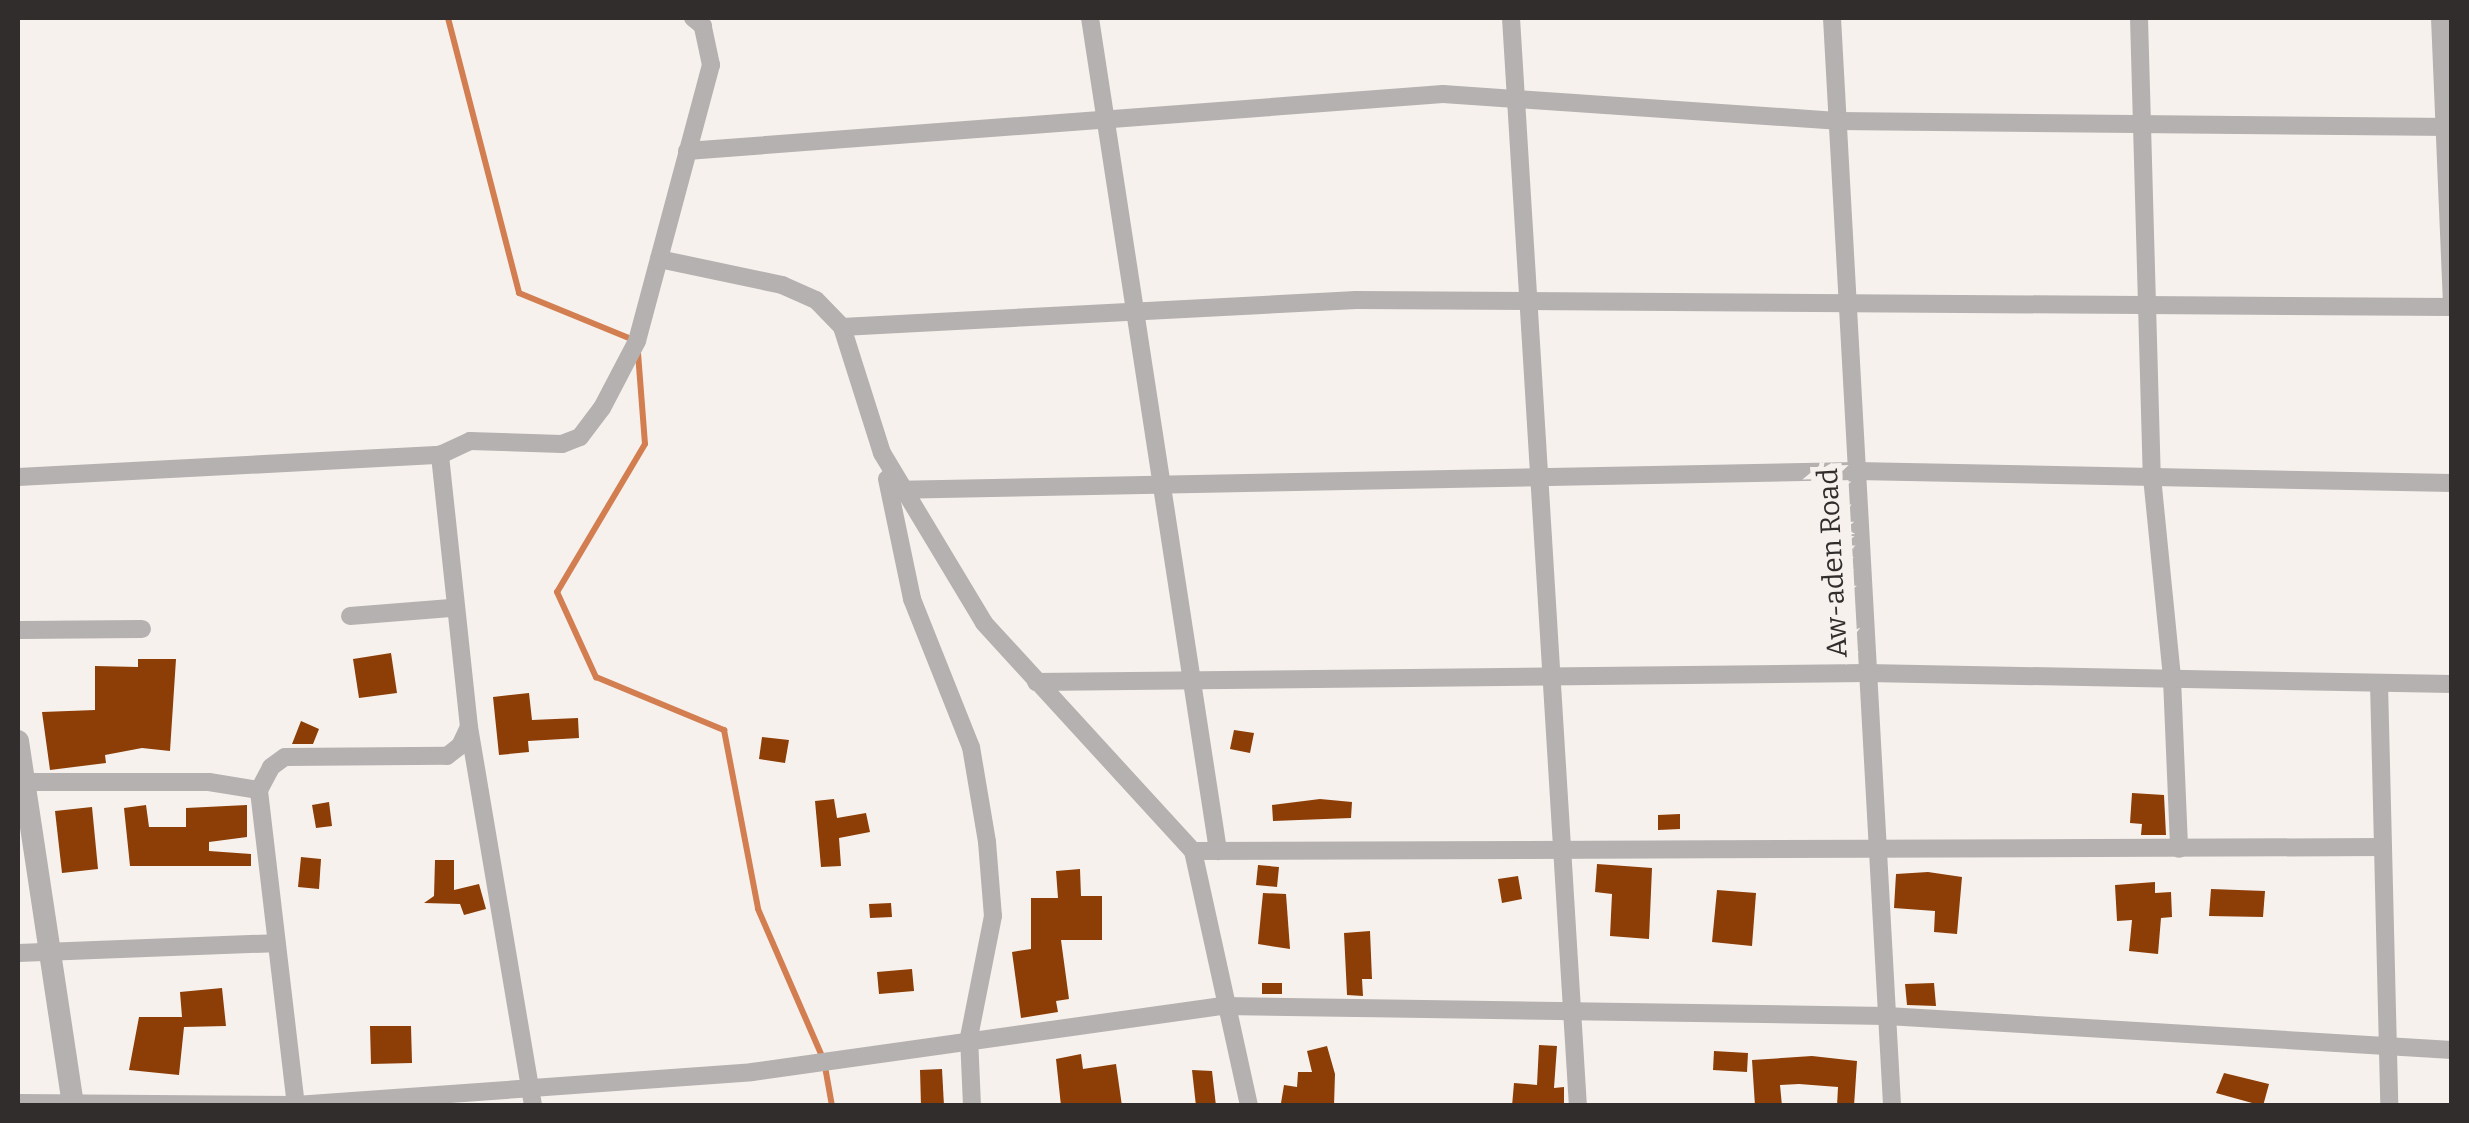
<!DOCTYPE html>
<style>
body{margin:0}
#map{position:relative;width:2469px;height:1123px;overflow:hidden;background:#f7f1ed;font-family:Bitter,serif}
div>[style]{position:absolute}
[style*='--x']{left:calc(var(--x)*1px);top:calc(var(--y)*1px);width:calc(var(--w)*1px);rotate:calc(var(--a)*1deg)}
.stream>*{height:6px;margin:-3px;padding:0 3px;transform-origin:3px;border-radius:3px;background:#d37e51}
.building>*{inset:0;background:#8c3e06}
.minor>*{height:18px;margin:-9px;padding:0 9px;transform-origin:9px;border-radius:9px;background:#b4b1b0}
.tertiary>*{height:22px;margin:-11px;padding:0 11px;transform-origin:11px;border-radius:11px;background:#b4b1b0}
span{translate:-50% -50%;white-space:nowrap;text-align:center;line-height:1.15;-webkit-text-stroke:10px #f7f1ed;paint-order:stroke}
.street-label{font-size:28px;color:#302d2c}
.frame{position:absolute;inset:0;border:20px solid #302d2c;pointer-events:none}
</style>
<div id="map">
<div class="stream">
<div style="--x:448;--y:18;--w:284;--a:75.5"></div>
<div style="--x:519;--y:293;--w:126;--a:22.3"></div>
<div style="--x:638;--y:353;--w:91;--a:85.6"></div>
<div style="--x:645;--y:444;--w:172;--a:120.7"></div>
<div style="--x:557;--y:592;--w:94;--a:65.4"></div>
<div style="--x:596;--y:677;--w:139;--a:22.5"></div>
<div style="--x:724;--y:730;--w:182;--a:79.2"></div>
<div style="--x:758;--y:909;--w:166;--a:66.5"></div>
<div style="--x:824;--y:1061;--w:46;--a:79.9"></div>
</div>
<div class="building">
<div style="clip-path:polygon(391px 653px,397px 693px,359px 698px,353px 659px)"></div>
<div style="clip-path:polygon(138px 659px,176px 659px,170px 751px,142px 748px,105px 755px,106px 763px,50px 770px,42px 712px,95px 710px,95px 666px,138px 667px)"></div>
<div style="clip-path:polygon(529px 693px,532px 720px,578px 718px,579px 738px,528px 741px,529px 752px,499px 755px,493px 697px)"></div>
<div style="clip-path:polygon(301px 721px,319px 729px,313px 744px,292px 744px)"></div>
<div style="clip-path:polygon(1234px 730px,1254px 733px,1250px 753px,1230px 749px)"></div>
<div style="clip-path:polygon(762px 737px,789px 740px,785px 763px,759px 759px)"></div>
<div style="clip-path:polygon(2132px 793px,2164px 795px,2166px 835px,2141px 835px,2142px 824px,2130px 823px)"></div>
<div style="clip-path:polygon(834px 799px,837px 818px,866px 813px,870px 832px,839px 838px,841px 866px,821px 867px,815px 801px)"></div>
<div style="clip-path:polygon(1320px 799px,1352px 802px,1351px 818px,1273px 821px,1272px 805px)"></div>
<div style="clip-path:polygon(329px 802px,332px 826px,316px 828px,312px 805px)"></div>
<div style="clip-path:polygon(146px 805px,149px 827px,186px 827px,186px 808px,247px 805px,247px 837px,209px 842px,209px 851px,251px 854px,251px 866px,130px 866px,124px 808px)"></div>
<div style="clip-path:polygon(92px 807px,98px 869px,62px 873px,55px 811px)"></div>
<div style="clip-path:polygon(1680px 814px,1680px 829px,1658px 830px,1658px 815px)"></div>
<div style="clip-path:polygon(301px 857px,321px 859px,319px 889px,298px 887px)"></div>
<div style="clip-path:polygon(435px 860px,454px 860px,454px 890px,479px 884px,486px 909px,464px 915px,460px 904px,424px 903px,434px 896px)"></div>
<div style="clip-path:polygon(1597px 864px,1652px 868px,1649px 939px,1610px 936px,1612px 894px,1595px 892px)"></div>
<div style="clip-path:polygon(1258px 865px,1279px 867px,1277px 887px,1256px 885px)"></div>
<div style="clip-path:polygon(1080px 869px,1081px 896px,1102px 896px,1102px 940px,1061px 940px,1069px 999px,1056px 1001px,1058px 1012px,1021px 1018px,1012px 952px,1031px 949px,1031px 898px,1058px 898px,1056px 871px)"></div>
<div style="clip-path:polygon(1928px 872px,1962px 877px,1957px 934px,1934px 932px,1935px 911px,1894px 908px,1896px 874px)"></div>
<div style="clip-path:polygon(1518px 876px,1522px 899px,1502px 903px,1498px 879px)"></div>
<div style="clip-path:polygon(2155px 882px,2155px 893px,2171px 892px,2172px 917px,2161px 918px,2158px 954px,2129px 951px,2132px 920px,2117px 921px,2115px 885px)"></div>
<div style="clip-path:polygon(2211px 889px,2265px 891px,2263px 917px,2209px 916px)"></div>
<div style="clip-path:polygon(1717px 890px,1756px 893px,1752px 946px,1712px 942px)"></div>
<div style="clip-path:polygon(1263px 893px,1286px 894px,1290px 949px,1258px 944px)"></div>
<div style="clip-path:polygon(891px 903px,892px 917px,870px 918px,869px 904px)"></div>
<div style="clip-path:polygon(1370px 931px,1372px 979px,1362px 979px,1363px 996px,1347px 995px,1344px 933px)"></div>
<div style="clip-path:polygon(912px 969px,914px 991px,879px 994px,877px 972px)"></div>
<div style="clip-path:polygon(1262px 983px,1282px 983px,1282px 994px,1262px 994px)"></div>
<div style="clip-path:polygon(1934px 983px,1936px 1006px,1907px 1005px,1905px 984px)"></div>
<div style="clip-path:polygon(222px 988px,226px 1026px,184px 1027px,179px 1075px,129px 1070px,139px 1017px,182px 1017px,180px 992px)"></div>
<div style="clip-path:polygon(370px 1026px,411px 1026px,412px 1063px,371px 1064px)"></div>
<div style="clip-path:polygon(1539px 1045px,1557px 1046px,1554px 1088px,1564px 1087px,1564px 1106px,1512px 1106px,1514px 1083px,1537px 1085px)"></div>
<div style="clip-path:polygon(1327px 1046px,1335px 1074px,1334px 1106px,1281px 1103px,1284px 1085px,1297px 1087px,1298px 1072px,1312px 1072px,1307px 1051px)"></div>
<div style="clip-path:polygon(1714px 1051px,1748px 1053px,1747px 1072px,1713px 1070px)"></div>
<div style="clip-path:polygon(1081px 1054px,1083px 1069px,1116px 1064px,1122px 1106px,1061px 1106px,1056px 1059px)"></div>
<div style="clip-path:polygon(1812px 1056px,1857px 1061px,1854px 1106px,1837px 1106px,1838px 1087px,1799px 1084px,1780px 1085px,1782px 1106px,1755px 1106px,1752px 1060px)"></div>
<div style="clip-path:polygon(942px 1069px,944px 1106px,921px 1106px,920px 1070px)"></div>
<div style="clip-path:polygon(1192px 1070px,1212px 1071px,1216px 1106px,1196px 1106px)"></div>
<div style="clip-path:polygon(2224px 1073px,2269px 1084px,2263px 1106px,2216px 1093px)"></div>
</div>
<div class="minor">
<div style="--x:1090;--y:18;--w:843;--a:81.26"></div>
<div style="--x:1511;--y:18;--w:1090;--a:86.48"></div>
<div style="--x:1832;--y:18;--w:1090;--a:86.84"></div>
<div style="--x:2139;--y:18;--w:459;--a:88.4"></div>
<div style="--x:2152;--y:477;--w:203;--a:84.3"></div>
<div style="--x:2172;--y:679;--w:170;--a:87.6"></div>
<div style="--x:2440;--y:18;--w:284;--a:87.6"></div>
<div style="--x:687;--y:151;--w:758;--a:-4.31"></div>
<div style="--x:1443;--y:94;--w:395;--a:3.9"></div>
<div style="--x:1837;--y:121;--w:615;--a:0.56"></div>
<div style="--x:659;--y:259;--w:126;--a:11.9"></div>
<div style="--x:782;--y:285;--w:37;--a:24"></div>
<div style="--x:816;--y:300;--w:37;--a:46"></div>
<div style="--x:842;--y:327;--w:132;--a:72.4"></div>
<div style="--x:882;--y:453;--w:198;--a:59"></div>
<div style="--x:984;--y:623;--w:309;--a:47.5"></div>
<div style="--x:1193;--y:851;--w:261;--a:77.6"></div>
<div style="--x:842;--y:327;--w:515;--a:-3.01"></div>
<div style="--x:1356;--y:300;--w:1096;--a:0.37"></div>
<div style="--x:18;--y:477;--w:423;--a:-3"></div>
<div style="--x:887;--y:479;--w:123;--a:78.2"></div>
<div style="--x:912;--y:599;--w:159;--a:68.3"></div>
<div style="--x:971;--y:747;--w:96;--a:80.4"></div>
<div style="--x:987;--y:842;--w:74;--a:85.4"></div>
<div style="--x:993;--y:916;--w:123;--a:101.2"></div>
<div style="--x:969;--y:1037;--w:69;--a:87.5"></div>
<div style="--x:890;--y:490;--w:966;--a:-1.13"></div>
<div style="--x:1856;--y:471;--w:596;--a:1.15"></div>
<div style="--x:350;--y:616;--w:101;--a:-4.5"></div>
<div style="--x:18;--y:630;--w:124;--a:-0.5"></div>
<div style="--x:1036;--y:682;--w:831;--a:-0.62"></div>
<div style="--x:1867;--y:673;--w:585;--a:1.08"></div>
<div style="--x:2379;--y:683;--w:423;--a:88.6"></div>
<div style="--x:469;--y:727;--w:384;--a:80.4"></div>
<div style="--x:18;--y:782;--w:191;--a:0"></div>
<div style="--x:209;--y:782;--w:51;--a:9.1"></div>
<div style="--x:1193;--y:851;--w:1190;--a:-0.19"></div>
<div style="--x:18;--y:953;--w:257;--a:-2.2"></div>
<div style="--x:18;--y:1103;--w:278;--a:0.4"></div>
<div style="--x:296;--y:1105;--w:457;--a:-4.1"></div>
<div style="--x:752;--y:1072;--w:477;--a:-8"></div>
<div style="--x:1224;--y:1006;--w:663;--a:0.86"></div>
<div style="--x:1887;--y:1016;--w:566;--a:3.44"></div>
<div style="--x:296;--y:1106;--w:318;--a:-96.7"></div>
<div style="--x:259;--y:790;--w:26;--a:-62"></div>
<div style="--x:271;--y:767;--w:17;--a:-36"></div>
<div style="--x:285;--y:757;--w:162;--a:-0.4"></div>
<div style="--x:447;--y:756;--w:16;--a:-38"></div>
<div style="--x:460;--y:746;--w:21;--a:-65"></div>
<div style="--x:469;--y:727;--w:274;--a:-96.1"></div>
<div style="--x:440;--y:455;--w:33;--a:-25"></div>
<div style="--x:470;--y:441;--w:92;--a:1.9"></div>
<div style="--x:562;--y:444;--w:19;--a:-21"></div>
<div style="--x:580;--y:437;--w:36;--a:-53"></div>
<div style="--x:602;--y:408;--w:76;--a:-62.4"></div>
<div style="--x:637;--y:341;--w:286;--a:-75"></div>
<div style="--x:711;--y:65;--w:40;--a:-102"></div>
<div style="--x:703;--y:26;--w:13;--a:-141"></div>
</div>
<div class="tertiary">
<div style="--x:18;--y:741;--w:369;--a:81.4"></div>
</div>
<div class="street-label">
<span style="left:1833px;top:563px;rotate:-93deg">Aw-aden Road</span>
</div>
<div class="frame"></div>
</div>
